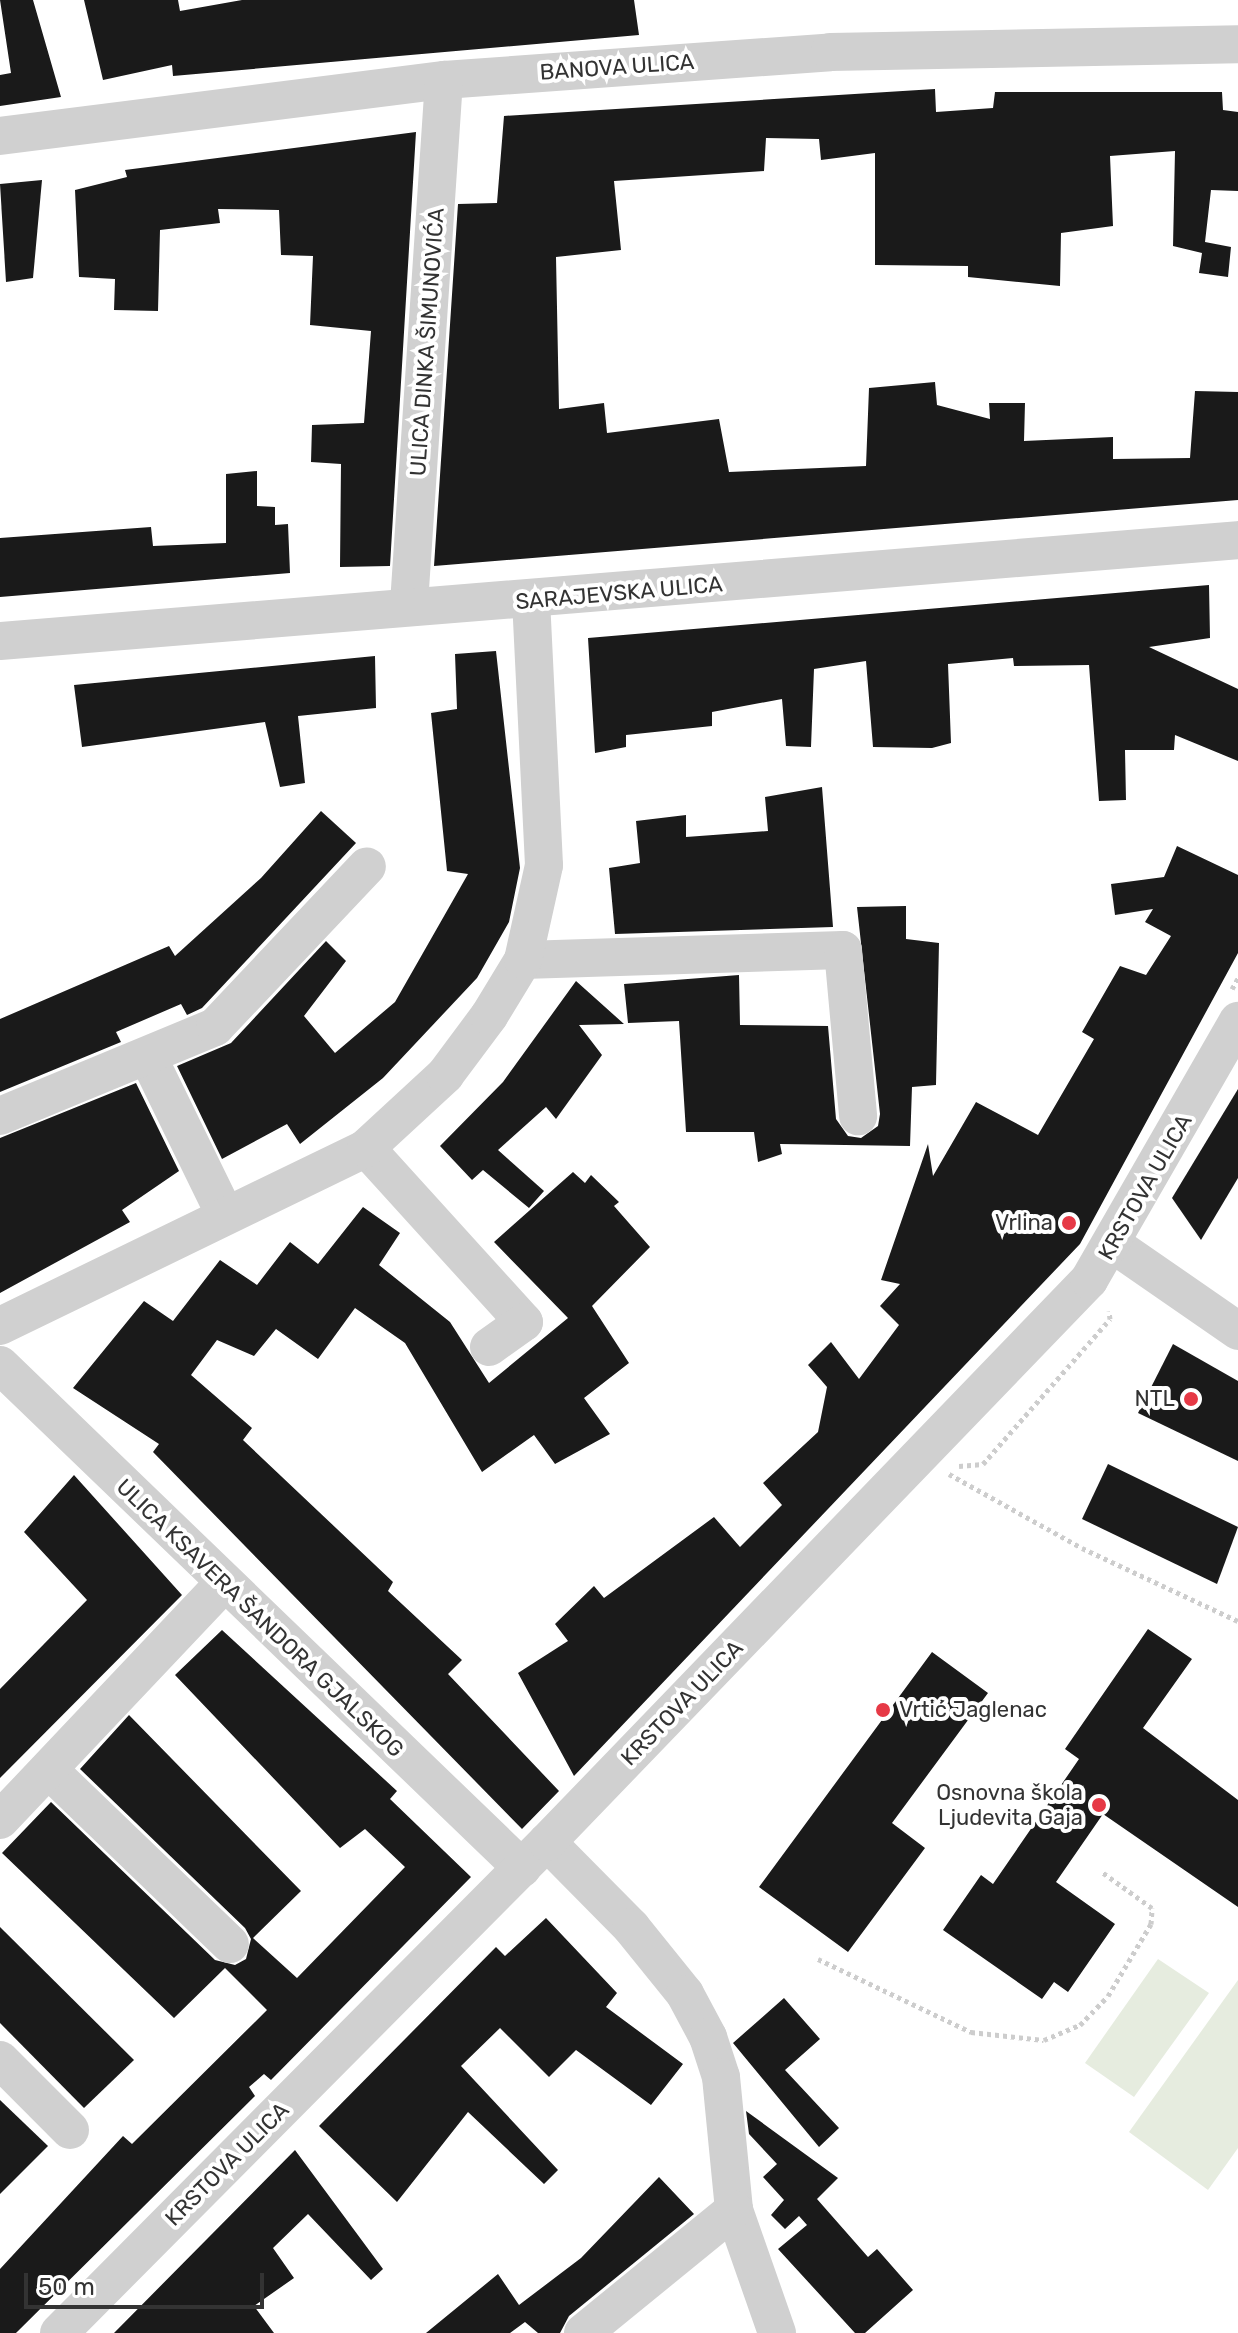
<!DOCTYPE html>
<meta charset="utf-8">
<style>
body{margin:0}
#map{position:relative;width:1238px;height:2333px;overflow:hidden;background:#fff;font-family:Rubik,sans-serif}
div>[style]{position:absolute}
[style*='--x']{left:calc(var(--x)*1px);top:calc(var(--y)*1px);width:calc(var(--w)*1px);rotate:calc(var(--a)*1deg)}
.green>*{inset:0;background:#e6ecdf}
.building>*{inset:0;background:#1a1a1a}
.path>*{height:5px;margin-top:-2.5px;transform-origin:0;background:repeating-linear-gradient(90deg,#cdcdcd 0 4px,transparent 0 8px)}
.minor>*{height:38px;margin:-19px;padding:0 19px;transform-origin:19px;border-radius:19px;background:#d0d0d0}
.dots>*{width:22px;height:22px;translate:-50% -50%;box-sizing:border-box;border:4px solid #fff;border-radius:50%}
span{translate:-50% -50%;white-space:nowrap;text-align:center;line-height:1.15;-webkit-text-stroke:8px #fff;paint-order:stroke}
.street-label{font-size:22px;color:#333}
.poi-label{font-size:22px;color:#333}
.right{translate:-100% -50%;text-align:right}
.left{translate:0 -50%;text-align:left}
.scale{position:absolute;left:24px;top:2273px;width:240px;height:36px;box-sizing:border-box;border:4px solid #333;border-top:0;padding-left:10px;font-size:24px;line-height:28px;white-space:nowrap;color:#333;-webkit-text-stroke:6px #fff;paint-order:stroke}
</style>
<div id="map">
<div class="green">
<div style="clip-path:polygon(1158px 1959px,1209px 1993px,1134px 2097px,1085px 2063px)"></div>
<div style="clip-path:polygon(1238px 1980px,1238px 2148px,1208px 2190px,1129px 2132px)"></div>
</div>
<div class="building">
<div style="clip-path:polygon(0 0,33px 0,61px 97px,0 106px,0 75px,11px 73px)"></div>
<div style="clip-path:polygon(84px 0,178px 0,180px 11px,242px 0,634px 0,639px 35px,173px 76px,172px 65px,103px 80px)"></div>
<div style="clip-path:polygon(935px 89px,936px 112px,993px 108px,995px 92px,1222px 92px,1223px 110px,1238px 112px,1238px 191px,1211px 190px,1205px 242px,1231px 247px,1228px 277px,1199px 273px,1202px 253px,1173px 246px,1175px 151px,1110px 156px,1113px 226px,1061px 233px,1060px 286px,968px 277px,968px 266px,875px 265px,875px 153px,821px 160px,819px 139px,766px 138px,764px 171px,614px 181px,621px 250px,556px 257px,559px 409px,604px 403px,607px 433px,719px 419px,729px 472px,866px 466px,869px 388px,935px 382px,937px 405px,990px 419px,989px 403px,1025px 403px,1024px 441px,1113px 437px,1113px 459px,1190px 458px,1195px 391px,1238px 392px,1238px 500px,434px 566px,458px 204px,497px 203px,504px 116px)"></div>
<div style="clip-path:polygon(416px 132px,390px 566px,340px 567px,341px 464px,311px 462px,312px 425px,364px 423px,371px 331px,310px 325px,313px 256px,281px 255px,279px 210px,218px 209px,220px 223px,160px 230px,158px 311px,114px 310px,115px 279px,79px 277px,75px 190px,127px 177px,125px 170px)"></div>
<div style="clip-path:polygon(42px 180px,33px 278px,6px 282px,0 184px)"></div>
<div style="clip-path:polygon(257px 471px,257px 506px,275px 507px,275px 525px,288px 524px,290px 573px,0 597px,0 538px,151px 527px,153px 546px,226px 543px,226px 474px)"></div>
<div style="clip-path:polygon(1209px 585px,1210px 638px,1149px 647px,1238px 689px,1238px 761px,1175px 735px,1174px 750px,1125px 750px,1126px 800px,1099px 801px,1089px 665px,1014px 666px,1013px 658px,948px 664px,951px 743px,932px 748px,873px 747px,866px 661px,814px 669px,811px 747px,786px 746px,782px 699px,712px 712px,712px 726px,626px 735px,626px 747px,595px 753px,588px 638px)"></div>
<div style="clip-path:polygon(496px 651px,520px 868px,509px 922px,477px 978px,383px 1078px,300px 1144px,287px 1124px,222px 1159px,177px 1066px,231px 1043px,326px 941px,346px 961px,304px 1016px,335px 1053px,395px 1002px,468px 874px,447px 871px,431px 713px,457px 709px,455px 654px)"></div>
<div style="clip-path:polygon(375px 656px,376px 708px,298px 716px,305px 783px,280px 787px,265px 722px,82px 747px,74px 685px)"></div>
<div style="clip-path:polygon(822px 787px,833px 927px,615px 934px,609px 868px,640px 863px,636px 821px,686px 815px,686px 837px,768px 831px,765px 797px)"></div>
<div style="clip-path:polygon(321px 811px,356px 843px,202px 1008px,187px 1015px,181px 1004px,116px 1032px,121px 1042px,0 1092px,0 1019px,169px 946px,175px 956px,261px 878px)"></div>
<div style="clip-path:polygon(1177px 846px,1238px 875px,1238px 953px,1080px 1244px,574px 1776px,518px 1673px,568px 1641px,555px 1624px,594px 1586px,604px 1598px,714px 1517px,740px 1547px,782px 1505px,763px 1483px,818px 1432px,827px 1387px,808px 1365px,831px 1342px,859px 1379px,899px 1325px,880px 1306px,900px 1284px,881px 1280px,928px 1144px,933px 1176px,976px 1102px,1038px 1135px,1094px 1039px,1082px 1032px,1120px 966px,1146px 975px,1171px 936px,1145px 922px,1153px 909px,1115px 915px,1111px 884px,1164px 877px)"></div>
<div style="clip-path:polygon(906px 906px,906px 939px,939px 943px,936px 1085px,912px 1087px,910px 1146px,780px 1144px,782px 1154px,758px 1162px,754px 1132px,686px 1132px,679px 1021px,628px 1023px,624px 984px,739px 975px,740px 1025px,828px 1026px,836px 1119px,848px 1136px,861px 1138px,878px 1126px,880px 1114px,857px 907px)"></div>
<div style="clip-path:polygon(576px 981px,624px 1024px,579px 1025px,602px 1055px,556px 1119px,546px 1107px,498px 1150px,544px 1191px,529px 1208px,483px 1170px,472px 1180px,440px 1146px,503px 1082px)"></div>
<div style="clip-path:polygon(136px 1083px,179px 1171px,122px 1210px,130px 1222px,0 1293px,0 1138px)"></div>
<div style="clip-path:polygon(1238px 1089px,1238px 1178px,1201px 1240px,1172px 1198px)"></div>
<div style="clip-path:polygon(573px 1172px,585px 1183px,591px 1175px,619px 1202px,614px 1206px,650px 1247px,592px 1306px,629px 1363px,584px 1398px,610px 1434px,555px 1464px,534px 1435px,482px 1472px,405px 1343px,355px 1308px,318px 1359px,276px 1329px,254px 1356px,217px 1340px,191px 1375px,252px 1428px,243px 1440px,393px 1582px,388px 1591px,462px 1660px,448px 1674px,559px 1791px,522px 1829px,153px 1452px,159px 1444px,73px 1388px,144px 1301px,173px 1321px,220px 1260px,257px 1285px,290px 1242px,318px 1264px,363px 1207px,400px 1233px,379px 1265px,450px 1322px,489px 1383px,568px 1318px,494px 1242px)"></div>
<div style="clip-path:polygon(1173px 1344px,1238px 1381px,1238px 1461px,1138px 1413px)"></div>
<div style="clip-path:polygon(1108px 1464px,1238px 1527px,1217px 1584px,1082px 1519px)"></div>
<div style="clip-path:polygon(74px 1475px,182px 1595px,0 1778px,0 1689px,87px 1600px,24px 1532px)"></div>
<div style="clip-path:polygon(1148px 1629px,1192px 1659px,1143px 1728px,1238px 1800px,1238px 1907px,1103px 1814px,1056px 1882px,1115px 1924px,1068px 1992px,1054px 1982px,1042px 1999px,943px 1930px,981px 1875px,993px 1884px,1079px 1759px,1065px 1749px)"></div>
<div style="clip-path:polygon(222px 1630px,397px 1791px,390px 1799px,471px 1877px,271px 2080px,264px 2074px,249px 2087px,255px 2096px,16px 2333px,0 2333px,0 2269px,123px 2136px,132px 2144px,267px 2010px,225px 1968px,174px 2018px,2px 1853px,51px 1802px,215px 1960px,235px 1965px,246px 1959px,251px 1939px,245px 1928px,80px 1769px,129px 1715px,301px 1891px,253px 1938px,297px 1978px,405px 1867px,365px 1829px,340px 1848px,175px 1675px)"></div>
<div style="clip-path:polygon(932px 1652px,988px 1693px,892px 1823px,925px 1848px,848px 1952px,759px 1887px)"></div>
<div style="clip-path:polygon(546px 1918px,617px 1993px,606px 2007px,683px 2064px,651px 2105px,576px 2050px,549px 2077px,500px 2028px,461px 2066px,558px 2170px,544px 2184px,468px 2112px,397px 2202px,319px 2126px,496px 1947px,505px 1956px)"></div>
<div style="clip-path:polygon(0 1927px,134px 2060px,84px 2108px,0 2023px)"></div>
<div style="clip-path:polygon(784px 1998px,820px 2039px,785px 2070px,839px 2128px,819px 2147px,733px 2043px)"></div>
<div style="clip-path:polygon(0 2100px,48px 2146px,0 2194px)"></div>
<div style="clip-path:polygon(746px 2111px,838px 2178px,817px 2199px,868px 2257px,877px 2249px,913px 2290px,865px 2333px,855px 2333px,778px 2249px,807px 2225px,799px 2216px,785px 2229px,771px 2215px,784px 2200px,763px 2177px,777px 2164px,749px 2134px)"></div>
<div style="clip-path:polygon(295px 2150px,383px 2269px,371px 2280px,308px 2214px,273px 2248px,294px 2278px,254px 2306px,274px 2333px,114px 2333px)"></div>
<div style="clip-path:polygon(659px 2177px,694px 2214px,569px 2316px,560px 2333px,538px 2333px,525px 2322px,510px 2333px,426px 2333px,498px 2274px,519px 2305px,581px 2258px)"></div>
</div>
<div class="path">
<div style="--x:1232;--y:989;--w:13;--a:-61"></div>
<div style="--x:959;--y:1466;--w:24;--a:-5"></div>
<div style="--x:983;--y:1464;--w:193;--a:-48.8"></div>
<div style="--x:1110;--y:1319;--w:8;--a:-97"></div>
<div style="--x:949;--y:1474;--w:152;--a:29.1"></div>
<div style="--x:1082;--y:1548;--w:172;--a:25.1"></div>
<div style="--x:818;--y:1959;--w:170;--a:25.5"></div>
<div style="--x:971;--y:2032;--w:73;--a:6.3"></div>
<div style="--x:1044;--y:2040;--w:39;--a:-23"></div>
<div style="--x:1080;--y:2025;--w:40;--a:-46"></div>
<div style="--x:1108;--y:1996;--w:84;--a:-59.2"></div>
<div style="--x:1151;--y:1924;--w:16;--a:-86"></div>
<div style="--x:1152;--y:1908;--w:62;--a:-144.2"></div>
</div>
<div class="minor">
<div style="--x:0;--y:136;--w:448;--a:-7.2"></div>
<div style="--x:444;--y:80;--w:387;--a:-4.1"></div>
<div style="--x:830;--y:52;--w:408;--a:-1.1"></div>
<div style="--x:409;--y:604;--w:525;--a:-86.18"></div>
<div style="--x:0;--y:641;--w:1242;--a:-4.66"></div>
<div style="--x:523;--y:960;--w:320;--a:-1.8"></div>
<div style="--x:843;--y:950;--w:167;--a:84.8"></div>
<div style="--x:148;--y:1057;--w:176;--a:64"></div>
<div style="--x:0;--y:1116;--w:233;--a:-22.5"></div>
<div style="--x:215;--y:1027;--w:221;--a:-46.6"></div>
<div style="--x:366;--y:1148;--w:235;--a:47.8"></div>
<div style="--x:524;--y:1322;--w:43;--a:144.5"></div>
<div style="--x:1114;--y:1245;--w:151;--a:34.7"></div>
<div style="--x:0;--y:1326;--w:407;--a:-25.9"></div>
<div style="--x:366;--y:1148;--w:108;--a:-42.7"></div>
<div style="--x:445;--y:1075;--w:74;--a:-53.3"></div>
<div style="--x:489;--y:1016;--w:66;--a:-58.7"></div>
<div style="--x:523;--y:960;--w:97;--a:-77.5"></div>
<div style="--x:544;--y:865;--w:263;--a:-92.8"></div>
<div style="--x:0;--y:1365;--w:725;--a:43.94"></div>
<div style="--x:49;--y:1770;--w:251;--a:43.9"></div>
<div style="--x:0;--y:1820;--w:326;--a:-46.6"></div>
<div style="--x:547;--y:1842;--w:120;--a:45.3"></div>
<div style="--x:631;--y:1927;--w:86;--a:51.1"></div>
<div style="--x:685;--y:1994;--w:49;--a:61.9"></div>
<div style="--x:708;--y:2037;--w:42;--a:72"></div>
<div style="--x:721;--y:2077;--w:134;--a:84.4"></div>
<div style="--x:734;--y:2210;--w:130;--a:70.7"></div>
<div style="--x:0;--y:2060;--w:99;--a:45"></div>
<div style="--x:59;--y:2333;--w:692;--a:-45.18"></div>
<div style="--x:547;--y:1842;--w:781;--a:-46.04"></div>
<div style="--x:1089;--y:1280;--w:299;--a:-60.1"></div>
<div style="--x:583;--y:2333;--w:195;--a:-39.2"></div>
</div>
<div class="dots">
<div style="left:1069px;top:1223px;background:#e63946"></div>
<div style="left:1191px;top:1399px;background:#e63946"></div>
<div style="left:883px;top:1710px;background:#e63946"></div>
<div style="left:1099px;top:1805px;background:#e63946"></div>
</div>
<div class="street-label">
<span style="left:617px;top:67px;rotate:-4deg">BANOVA ULICA</span>
<span style="left:427px;top:342px;rotate:-86deg">ULICA DINKA ŠIMUNOVIĆA</span>
<span style="left:619px;top:593px;rotate:-5deg">SARAJEVSKA ULICA</span>
<span style="left:1145px;top:1187px;rotate:-60deg">KRSTOVA ULICA</span>
<span style="left:260px;top:1618px;rotate:44deg">ULICA KSAVERA ŠANDORA GJALSKOG</span>
<span style="left:682px;top:1703px;rotate:-46deg">KRSTOVA ULICA</span>
<span style="left:227px;top:2164px;rotate:-45deg">KRSTOVA ULICA</span>
</div>
<div class="poi-label">
<span class="right" style="left:1053px;top:1223px">Vrlina</span>
<span class="right" style="left:1175px;top:1399px">NTL</span>
<span class="left" style="left:899px;top:1710px">Vrtić Jaglenac</span>
<span class="right" style="left:1083px;top:1805px">Osnovna škola<br>Ljudevita Gaja</span>
</div>
<div class="scale">50 m</div>
</div>
